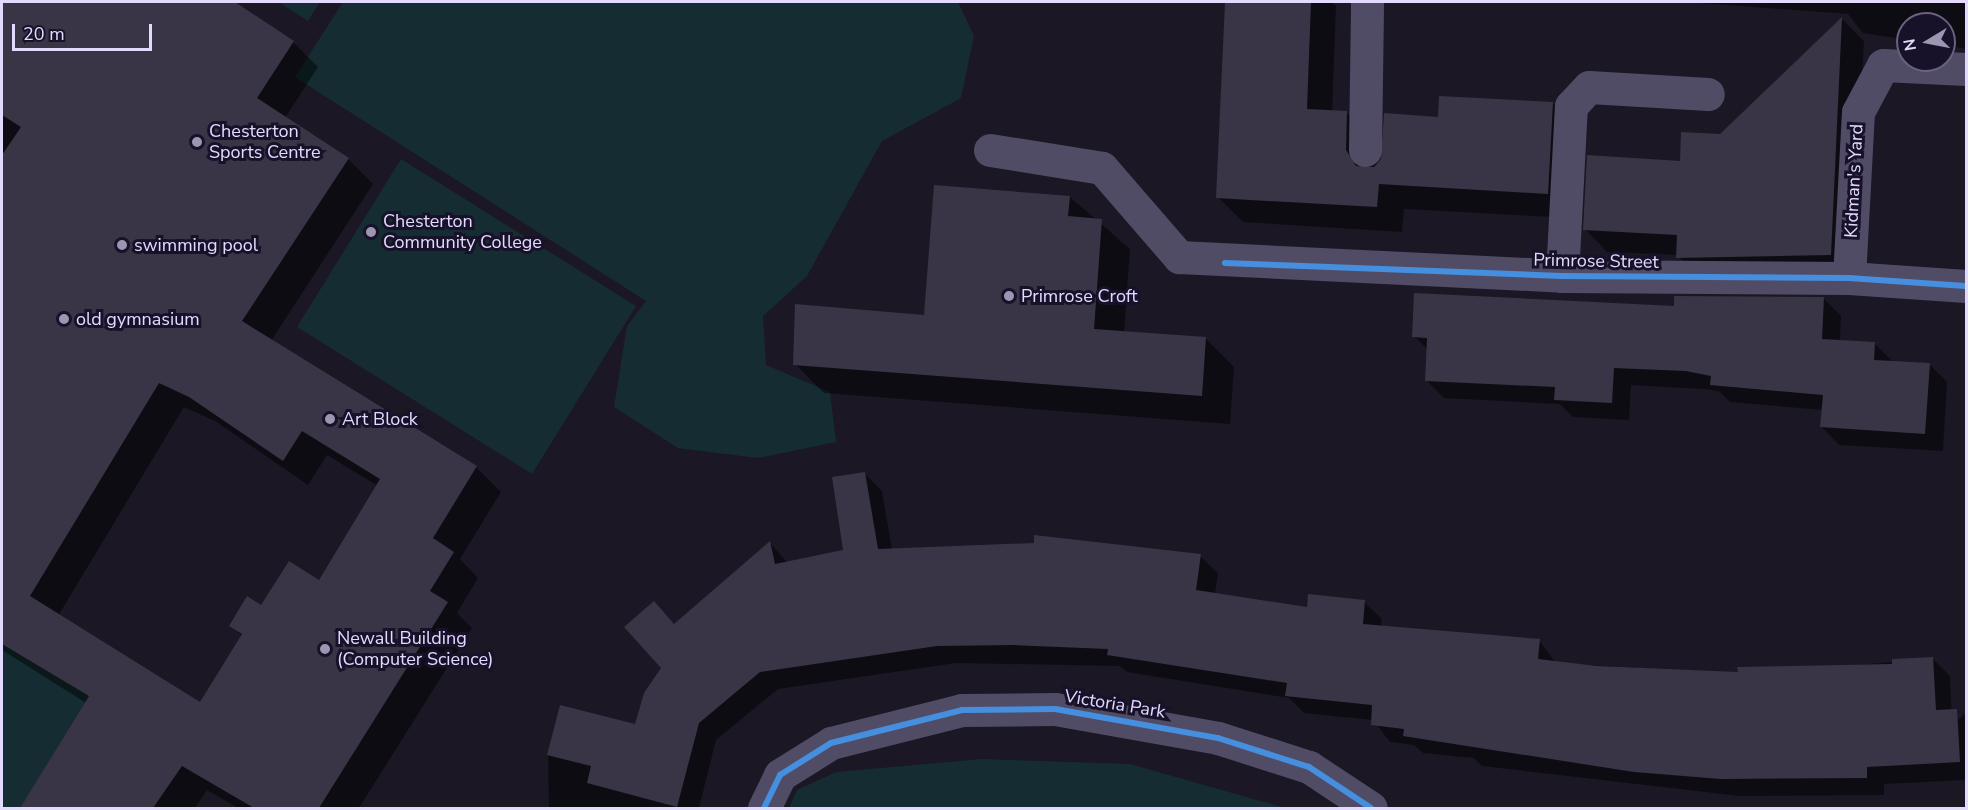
<!DOCTYPE html>
<style>
body{margin:0}
#map{position:relative;width:1968px;height:810px;overflow:hidden;background:#1b1724;font-family:"Nunito Sans",sans-serif}
div>[style]{position:absolute}
[style*='--x']{left:calc(var(--x)*1px);top:calc(var(--y)*1px);width:calc(var(--w)*1px);rotate:calc(var(--a)*1deg)}
.green>*{inset:0;background:#152d32}
.shadow>*{inset:0;background:#0007}
.building>*{inset:0;background:#3a3546}
.minor>*{height:33px;margin:-16.5px;padding:0 16.5px;transform-origin:16.5px;border-radius:16.5px;background:#504c65}
.cycleway>*{height:6px;margin:-3px;padding:0 3px;transform-origin:3px;border-radius:3px;background:#468fdf}
.dots>*{width:16px;height:16px;translate:-50% -50%;box-sizing:border-box;border:3px solid #18112a;border-radius:50%}
span{translate:-50% -50%;white-space:nowrap;text-align:center;line-height:1.15;-webkit-text-stroke:6px #18112a;paint-order:stroke}
.poi-label{font-size:18px;color:#e3dafe}
.left{translate:0 -50%;text-align:left}
.street-label{font-size:18px;color:#e3dafe}
.frame{position:absolute;inset:0;border:3px solid #e3dafe;pointer-events:none}
.north{position:absolute;left:1896px;top:12px;width:60px;height:60px;box-sizing:border-box;background:#18112a;border:2px solid #69617f;border-radius:50%;rotate:260deg;font-size:16px;font-weight:700;line-height:24px;text-align:center;color:#e3dafe}
.north::after{content:'';display:block;margin:auto;width:21px;height:27px;background:#9d96b2;clip-path:polygon(50% 0,100% 100%,50% 72%,0 100%)}
.scale{position:absolute;left:12px;top:24px;width:140px;height:27px;box-sizing:border-box;border:3px solid #e3dafe;border-top:0;padding-left:8px;font-size:18px;line-height:21px;white-space:nowrap;color:#e3dafe;-webkit-text-stroke:4px #18112a;paint-order:stroke}
</style>
<div id="map">
<div class="green">
<div style="clip-path:polygon(278px 2px,320px 2px,308px 21px)"></div>
<div style="clip-path:polygon(343px 2px,958px 2px,974px 36px,961px 98px,882px 141px,807px 276px,763px 316px,766px 365px,830px 392px,836px 442px,758px 458px,678px 448px,614px 407px,627px 326px,646px 301px,295px 77px)"></div>
<div style="clip-path:polygon(401px 159px,636px 306px,532px 474px,297px 327px)"></div>
<div style="clip-path:polygon(2px 642px,89px 696px,20px 808px,2px 808px)"></div>
<div style="clip-path:polygon(982px 759px,1130px 764px,1285px 808px,789px 808px,797px 790px,836px 772px)"></div>
</div>
<div class="shadow">
<div style="clip-path:polygon(evenodd,2px 2px,232px 2px,293px 42px,318px 67px,285px 118px,348px 159px,373px 184px,271px 341px,476px 467px,501px 492px,460px 559px,478px 578px,457px 613px,472px 628px,359px 808px,238px 808px,207px 790px,195px 808px,22px 808px,86px 703px,2px 650px,2px 2px,184px 407px,215px 421px,308px 485px,327px 455px,378px 486px,320px 582px,231px 626px,242px 636px,200px 704px,58px 616px,184px 407px)"></div>
<div style="clip-path:polygon(1226px 2px,1332px 2px,1336px 6px,1332px 112px,1346px 112px,1372px 138px,1371px 167px,1440px 118px,1553px 104px,1578px 129px,1572px 218px,1404px 209px,1402px 232px,1243px 222px,1218px 197px)"></div>
<div style="clip-path:polygon(1687px 2px,1966px 2px,1966px 49px,1944px 45px,1944px 24px,1908px 24px,1908px 40px,1863px 33px,1848px 14px)"></div>
<div style="clip-path:polygon(1842px 19px,1864px 41px,1853px 277px,1700px 280px,1677px 255px,1607px 252px,1585px 229px,1721px 136px)"></div>
<div style="clip-path:polygon(1070px 197px,1130px 249px,1124px 333px,1206px 339px,1234px 367px,1230px 424px,824px 393px,795px 364px,925px 317px)"></div>
<div style="clip-path:polygon(1823px 298px,1841px 316px,1840px 341px,1875px 344px,1893px 362px,1930px 365px,1947px 382px,1943px 451px,1839px 445px,1822px 427px,1823px 410px,1730px 402px,1719px 391px,1705px 389px,1631px 385px,1629px 420px,1573px 417px,1560px 404px,1444px 398px,1426px 380px,1428px 350px,1414px 336px,1675px 307px)"></div>
<div style="clip-path:polygon(864px 473px,882px 491px,892px 550px,1200px 556px,1218px 573px,1215px 594px,1308px 609px,1364px 602px,1382px 619px,1381px 627px,1539px 640px,1556px 663px,1739px 674px,1933px 659px,1950px 676px,1952px 724px,1966px 713px,1966px 780px,1884px 784px,1884px 795px,1740px 796px,1482px 766px,1474px 758px,1423px 753px,1414px 745px,1390px 742px,1373px 720px,1304px 713px,1289px 698px,1127px 672px,1120px 666px,956px 663px,778px 689px,716px 740px,699px 808px,549px 808px,548px 756px,561px 707px,636px 726px,663px 668px,654px 603px,675px 625px,770px 543px,788px 563px,845px 551px)"></div>
</div>
<div class="building">
<div style="clip-path:polygon(evenodd,2px 2px,235px 2px,294px 41px,257px 98px,349px 158px,242px 321px,477px 466px,433px 538px,454px 552px,430px 591px,448px 602px,319px 808px,254px 808px,182px 766px,153px 808px,20px 808px,89px 696px,2px 644px,2px 155px,21px 127px,2px 115px,2px 2px,159px 383px,189px 397px,283px 461px,302px 431px,380px 479px,319px 580px,289px 561px,261px 605px,247px 596px,229px 626px,242px 634px,200px 702px,30px 596px,159px 383px)"></div>
<div style="clip-path:polygon(1225px 2px,1311px 2px,1307px 109px,1347px 111px,1346px 150px,1356px 166px,1374px 167px,1381px 159px,1384px 113px,1438px 117px,1439px 96px,1553px 102px,1548px 194px,1379px 184px,1377px 207px,1216px 198px)"></div>
<div style="clip-path:polygon(1842px 17px,1831px 255px,1676px 258px,1677px 235px,1583px 230px,1587px 155px,1680px 161px,1681px 132px,1720px 134px)"></div>
<div style="clip-path:polygon(934px 185px,1070px 196px,1068px 216px,1102px 219px,1094px 329px,1206px 337px,1202px 396px,793px 365px,795px 304px,924px 315px)"></div>
<div style="clip-path:polygon(1414px 293px,1674px 306px,1674px 296px,1824px 297px,1822px 339px,1875px 342px,1874px 360px,1930px 363px,1925px 434px,1820px 427px,1823px 395px,1710px 385px,1711px 376px,1686px 371px,1614px 368px,1612px 403px,1554px 400px,1555px 387px,1425px 381px,1427px 338px,1412px 337px)"></div>
<div style="clip-path:polygon(865px 472px,878px 549px,1034px 543px,1034px 535px,1201px 554px,1196px 590px,1307px 607px,1308px 594px,1365px 600px,1363px 624px,1540px 639px,1538px 659px,1597px 666px,1738px 672px,1737px 667px,1892px 664px,1892px 659px,1933px 657px,1936px 710px,1957px 709px,1960px 762px,1867px 767px,1867px 778px,1721px 779px,1634px 772px,1403px 736px,1404px 729px,1371px 725px,1372px 705px,1285px 696px,1287px 683px,1107px 655px,1108px 649px,1013px 645px,937px 646px,760px 672px,699px 723px,677px 807px,587px 783px,591px 766px,547px 755px,560px 705px,635px 724px,644px 693px,661px 668px,624px 627px,654px 601px,674px 624px,770px 541px,775px 564px,843px 550px,832px 477px)"></div>
</div>
<div class="minor">
<div style="--x:990;--y:150;--w:113;--a:9.1"></div>
<div style="--x:1102;--y:168;--w:118;--a:49.1"></div>
<div style="--x:1179;--y:257;--w:383;--a:2.8"></div>
<div style="--x:1562;--y:276;--w:287;--a:0.4"></div>
<div style="--x:1849;--y:278;--w:117;--a:3.9"></div>
<div style="--x:1365;--y:150;--w:148;--a:-89.2"></div>
<div style="--x:1562;--y:276;--w:170;--a:-87"></div>
<div style="--x:1571;--y:106;--w:26;--a:-47"></div>
<div style="--x:1589;--y:87;--w:119;--a:3.4"></div>
<div style="--x:1849;--y:278;--w:166;--a:-86.9"></div>
<div style="--x:1858;--y:112;--w:53;--a:-62"></div>
<div style="--x:1883;--y:65;--w:83;--a:2.8"></div>
<div style="--x:764;--y:808;--w:37;--a:-64"></div>
<div style="--x:780;--y:775;--w:60;--a:-32.1"></div>
<div style="--x:831;--y:743;--w:135;--a:-14.1"></div>
<div style="--x:962;--y:710;--w:93;--a:-0.6"></div>
<div style="--x:1055;--y:709;--w:166;--a:10.1"></div>
<div style="--x:1218;--y:738;--w:96;--a:17.7"></div>
<div style="--x:1309;--y:767;--w:74;--a:33.5"></div>
</div>
<div class="cycleway">
<div style="--x:1225;--y:263;--w:337;--a:2.2"></div>
<div style="--x:1562;--y:276;--w:287;--a:0.4"></div>
<div style="--x:1849;--y:278;--w:117;--a:3.9"></div>
<div style="--x:764;--y:808;--w:37;--a:-64"></div>
<div style="--x:780;--y:775;--w:60;--a:-32.1"></div>
<div style="--x:831;--y:743;--w:135;--a:-14.1"></div>
<div style="--x:962;--y:710;--w:93;--a:-0.6"></div>
<div style="--x:1055;--y:709;--w:166;--a:10.1"></div>
<div style="--x:1218;--y:738;--w:96;--a:17.7"></div>
<div style="--x:1309;--y:767;--w:74;--a:33.5"></div>
</div>
<div class="dots">
<div style="left:197px;top:142px;background:#9d96b2"></div>
<div style="left:371px;top:232px;background:#9d96b2"></div>
<div style="left:122px;top:245px;background:#9d96b2"></div>
<div style="left:1009px;top:296px;background:#9d96b2"></div>
<div style="left:64px;top:319px;background:#9d96b2"></div>
<div style="left:330px;top:419px;background:#9d96b2"></div>
<div style="left:325px;top:649px;background:#9d96b2"></div>
</div>
<div class="poi-label">
<span class="left" style="left:209px;top:142px">Chesterton<br>Sports Centre</span>
<span class="left" style="left:383px;top:232px">Chesterton<br>Community College</span>
<span class="left" style="left:134px;top:245px">swimming pool</span>
<span class="left" style="left:1021px;top:296px">Primrose Croft</span>
<span class="left" style="left:76px;top:319px">old gymnasium</span>
<span class="left" style="left:342px;top:419px">Art Block</span>
<span class="left" style="left:337px;top:649px">Newall Building<br>(Computer Science)</span>
</div>
<div class="street-label">
<span style="left:1854px;top:181px;rotate:-87deg">Kidman's Yard</span>
<span style="left:1596px;top:261px;rotate:1deg">Primrose Street</span>
<span style="left:1115px;top:704px;rotate:9deg">Victoria Park</span>
</div>
<div class="frame"></div>
<div class="north">N</div>
<div class="scale">20 m</div>
</div>
